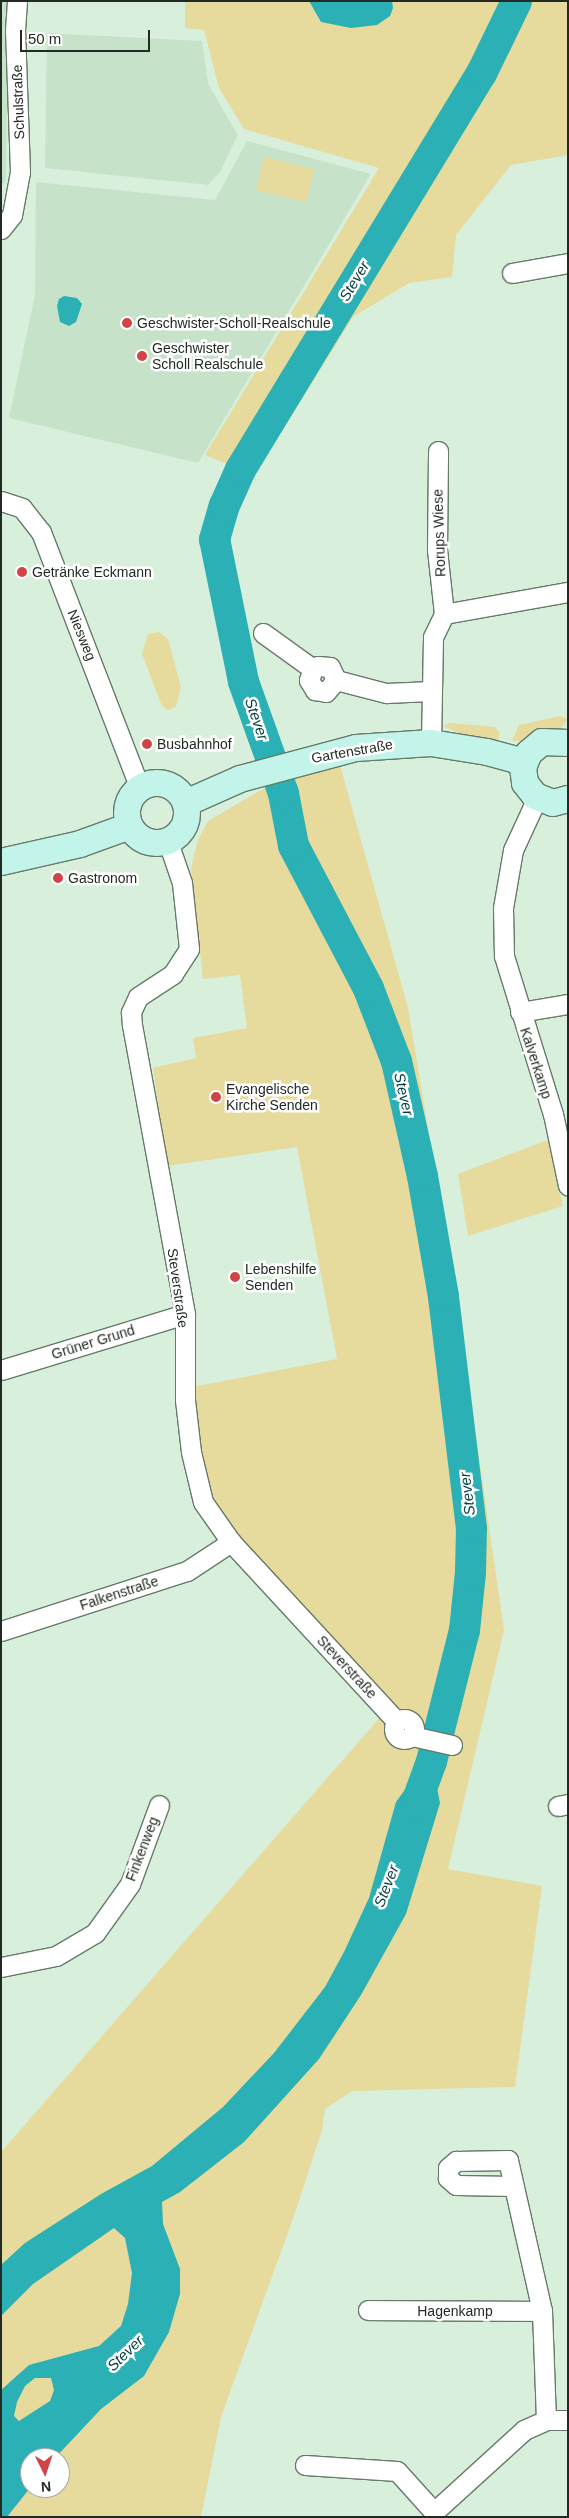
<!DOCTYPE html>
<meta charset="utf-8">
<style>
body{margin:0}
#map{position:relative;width:569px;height:2518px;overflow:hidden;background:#d8f0db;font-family:Helvetica,sans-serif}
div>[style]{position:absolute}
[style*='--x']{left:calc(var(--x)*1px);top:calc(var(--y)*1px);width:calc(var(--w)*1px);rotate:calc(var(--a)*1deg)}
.built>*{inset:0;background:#c6e3ca}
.green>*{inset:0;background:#e6da9c}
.water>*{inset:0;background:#2ab0b5}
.river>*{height:31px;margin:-15.5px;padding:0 15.5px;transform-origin:15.5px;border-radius:15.5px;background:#2ab0b5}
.roads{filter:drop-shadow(1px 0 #667a68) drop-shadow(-1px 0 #667a68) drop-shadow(0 1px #667a68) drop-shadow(0 -1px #667a68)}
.street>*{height:19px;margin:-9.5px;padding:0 9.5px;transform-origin:9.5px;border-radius:9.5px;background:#fff}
.street>.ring{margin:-9.5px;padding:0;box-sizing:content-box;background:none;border:19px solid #fff;border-radius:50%}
.secondary>*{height:26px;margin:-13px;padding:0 13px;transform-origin:13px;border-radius:13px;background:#c2f4e9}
.secondary>.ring{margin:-13px;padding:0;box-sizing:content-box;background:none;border:26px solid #c2f4e9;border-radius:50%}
.dots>*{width:14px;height:14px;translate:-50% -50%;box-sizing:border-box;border:2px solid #fff;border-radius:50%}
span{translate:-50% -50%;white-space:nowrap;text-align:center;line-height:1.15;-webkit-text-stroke:5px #fff;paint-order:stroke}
.street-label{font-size:14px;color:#222b23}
.poi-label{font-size:14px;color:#222b23}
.left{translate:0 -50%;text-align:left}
.water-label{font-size:15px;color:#023f41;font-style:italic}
.frame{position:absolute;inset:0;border:2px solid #222b23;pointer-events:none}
.north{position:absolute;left:20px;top:2448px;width:50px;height:50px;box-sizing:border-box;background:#fff;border:1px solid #a7aaa7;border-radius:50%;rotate:176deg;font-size:14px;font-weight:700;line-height:20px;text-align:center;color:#222b23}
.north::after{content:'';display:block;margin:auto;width:18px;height:22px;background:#d24347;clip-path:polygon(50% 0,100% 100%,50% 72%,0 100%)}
.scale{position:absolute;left:20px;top:30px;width:130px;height:22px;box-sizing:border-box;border:2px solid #222b23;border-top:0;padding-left:6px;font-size:15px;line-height:18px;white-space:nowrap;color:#222b23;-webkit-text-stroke:4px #fff;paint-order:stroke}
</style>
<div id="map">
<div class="built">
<div style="clip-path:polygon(1px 1px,9px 1px,6px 181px,1px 186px)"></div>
<div style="clip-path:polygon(47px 33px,202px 41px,208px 84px,238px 135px,220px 172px,208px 185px,45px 168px)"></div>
<div style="clip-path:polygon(247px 141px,371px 174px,198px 463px,9px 418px,35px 295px,36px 182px,215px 200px)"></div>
</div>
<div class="green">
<div style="clip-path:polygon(185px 1px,568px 1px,568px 155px,511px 165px,456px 235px,452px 277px,409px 283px,353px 317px,284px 428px,245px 471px,205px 455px,379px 168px,244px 129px,219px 88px,204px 30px,185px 28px)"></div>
<div style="clip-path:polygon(264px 157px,314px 169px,306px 202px,256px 190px)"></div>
<div style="clip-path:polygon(159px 632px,168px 639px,181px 687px,176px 707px,168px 710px,162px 706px,142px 654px,148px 634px)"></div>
<div style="clip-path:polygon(560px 716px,568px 719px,562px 727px,523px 741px,512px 741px,519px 725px)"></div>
<div style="clip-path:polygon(450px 723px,495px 727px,500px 733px,498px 740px,459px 733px,443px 726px)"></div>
<div style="clip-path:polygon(evenodd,340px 765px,408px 1008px,454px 1285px,504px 1630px,448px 1869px,542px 1886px,515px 2087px,352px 2091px,325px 2109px,322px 2130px,294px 2216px,221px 2417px,201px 2517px,1px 2517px,1px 2152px,389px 1707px,241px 1542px,208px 1493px,192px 1387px,337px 1359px,297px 1147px,167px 1166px,153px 1068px,196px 1058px,193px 1038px,247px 1028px,240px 975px,203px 979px,191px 868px,198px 840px,208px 821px,261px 790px,340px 765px,30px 2458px,60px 2458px,60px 2488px,30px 2488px,30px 2458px)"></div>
<div style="clip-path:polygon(548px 1140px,563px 1206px,468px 1236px,458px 1174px)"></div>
</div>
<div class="water">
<div style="clip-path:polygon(309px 1px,392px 1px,393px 8px,390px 16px,377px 25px,351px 28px,321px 22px)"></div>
<div style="clip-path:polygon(64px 296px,77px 298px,82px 304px,76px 322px,69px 326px,60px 322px,57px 306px,59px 299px)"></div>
<div style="clip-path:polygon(evenodd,418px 1758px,442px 1764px,437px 1788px,440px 1803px,406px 1914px,361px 1995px,319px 2059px,244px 2142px,180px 2192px,162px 2202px,163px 2224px,180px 2269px,180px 2294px,169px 2332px,144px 2376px,101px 2409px,55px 2458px,30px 2458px,30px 2488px,7px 2517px,1px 2517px,1px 2390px,29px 2365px,99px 2346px,121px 2326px,128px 2304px,132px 2273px,125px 2238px,114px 2228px,33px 2284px,1px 2316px,1px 2265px,25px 2243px,101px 2194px,152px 2166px,223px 2107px,274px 2053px,325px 1987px,344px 1952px,369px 1898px,396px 1802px,412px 1780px,418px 1758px,35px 2378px,51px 2378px,54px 2390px,50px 2401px,19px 2421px,14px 2416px,17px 2402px,25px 2386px,35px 2378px)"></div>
</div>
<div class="river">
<div style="--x:416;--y:1802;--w:44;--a:-69.9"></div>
<div style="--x:431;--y:1761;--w:135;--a:-75.9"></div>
<div style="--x:464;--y:1630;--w:58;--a:-84.1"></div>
<div style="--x:470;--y:1572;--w:44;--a:-88.7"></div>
<div style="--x:471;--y:1528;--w:234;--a:-96.9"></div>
<div style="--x:443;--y:1296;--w:122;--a:-99.9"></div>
<div style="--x:422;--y:1176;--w:118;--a:-102.7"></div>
<div style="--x:396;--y:1061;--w:78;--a:-111"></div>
<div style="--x:368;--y:988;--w:161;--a:-117.7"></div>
<div style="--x:293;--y:845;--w:53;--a:-100.9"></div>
<div style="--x:283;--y:793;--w:119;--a:-109.7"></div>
<div style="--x:243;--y:681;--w:145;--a:-101.5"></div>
<div style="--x:214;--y:539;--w:35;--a:-74"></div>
<div style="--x:224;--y:505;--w:39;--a:-66"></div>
<div style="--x:240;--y:469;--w:464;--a:-58.7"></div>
<div style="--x:481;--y:73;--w:80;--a:-64.1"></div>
</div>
<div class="roads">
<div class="street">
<div style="--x:1;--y:229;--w:18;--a:-52"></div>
<div style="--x:12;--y:215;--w:44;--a:-79.5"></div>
<div style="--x:20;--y:172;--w:142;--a:-92"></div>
<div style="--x:15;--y:30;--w:29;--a:-86"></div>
<div style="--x:512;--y:273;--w:57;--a:-10.1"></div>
<div style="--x:1;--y:501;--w:22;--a:18"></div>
<div style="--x:22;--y:508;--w:31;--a:52"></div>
<div style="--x:41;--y:532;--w:274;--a:68.9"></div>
<div style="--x:444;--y:614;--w:126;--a:-10.1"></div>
<div style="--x:263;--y:633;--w:62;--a:35.8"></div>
<div style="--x:313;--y:669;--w:6;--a:-31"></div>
<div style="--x:318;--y:666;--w:12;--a:5"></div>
<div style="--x:330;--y:667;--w:14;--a:65"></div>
<div style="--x:336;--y:680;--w:52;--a:14.6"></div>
<div style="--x:386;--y:693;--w:45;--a:-2.5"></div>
<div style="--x:313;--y:669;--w:12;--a:110"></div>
<div style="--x:309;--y:680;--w:12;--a:59"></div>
<div style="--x:315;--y:690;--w:11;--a:10"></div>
<div style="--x:326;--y:692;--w:16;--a:-50"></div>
<div style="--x:431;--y:743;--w:106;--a:-88.9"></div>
<div style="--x:433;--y:637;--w:25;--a:-64"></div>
<div style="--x:444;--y:614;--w:64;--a:-96.2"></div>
<div style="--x:437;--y:550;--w:99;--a:-89.4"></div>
<div style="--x:537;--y:798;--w:57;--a:114.8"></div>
<div style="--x:513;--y:850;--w:59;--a:99.8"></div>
<div style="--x:503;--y:908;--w:48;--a:88.8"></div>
<div style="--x:504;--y:956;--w:165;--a:72.8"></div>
<div style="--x:553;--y:1114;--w:73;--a:78.1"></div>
<div style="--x:168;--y:842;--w:43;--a:71.1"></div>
<div style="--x:182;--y:883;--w:66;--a:83.9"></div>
<div style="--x:189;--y:949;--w:30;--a:123"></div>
<div style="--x:173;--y:974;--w:42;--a:146.7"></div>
<div style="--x:138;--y:997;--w:17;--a:115"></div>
<div style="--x:131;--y:1012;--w:13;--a:86"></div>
<div style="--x:132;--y:1025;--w:294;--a:79.6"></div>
<div style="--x:185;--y:1314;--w:86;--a:90"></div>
<div style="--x:185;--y:1400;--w:52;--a:83.4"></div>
<div style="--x:191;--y:1452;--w:51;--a:76.5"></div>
<div style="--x:203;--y:1502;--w:49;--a:55"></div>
<div style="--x:231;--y:1542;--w:245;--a:47.3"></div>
<div style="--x:520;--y:1012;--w:49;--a:-9.5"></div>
<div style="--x:1;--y:1370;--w:192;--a:-16.9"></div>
<div style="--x:1;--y:1631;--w:195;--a:-17.9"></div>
<div style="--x:187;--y:1571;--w:53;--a:-33.4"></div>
<div class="ring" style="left:394px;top:1719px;width:1px;height:1px"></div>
<div style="--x:412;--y:1736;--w:41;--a:12.7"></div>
<div style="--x:558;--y:1806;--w:10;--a:-11"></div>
<div style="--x:1;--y:1967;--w:56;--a:-11.3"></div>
<div style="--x:56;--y:1956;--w:45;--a:-30.5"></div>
<div style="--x:95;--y:1933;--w:60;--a:-54.5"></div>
<div style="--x:130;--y:1884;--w:84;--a:-69.8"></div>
<div style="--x:513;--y:2186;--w:57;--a:-179"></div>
<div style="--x:456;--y:2185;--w:11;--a:-139"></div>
<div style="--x:448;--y:2178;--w:10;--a:-90"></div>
<div style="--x:448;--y:2168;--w:11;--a:-41"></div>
<div style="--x:456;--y:2161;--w:52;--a:-1.1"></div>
<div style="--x:508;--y:2160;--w:155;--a:77.3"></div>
<div style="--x:542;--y:2311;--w:109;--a:87.9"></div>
<div style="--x:368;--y:2310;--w:174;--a:0.3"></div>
<div style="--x:305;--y:2465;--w:92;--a:3.7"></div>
<div style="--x:397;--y:2471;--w:55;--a:47.9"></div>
<div style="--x:434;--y:2517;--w:5;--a:-90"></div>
<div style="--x:434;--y:2512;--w:122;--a:-42.3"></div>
<div style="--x:524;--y:2430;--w:24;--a:-24"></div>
<div style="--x:546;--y:2420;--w:22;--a:0"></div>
</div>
<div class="secondary">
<div style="--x:568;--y:743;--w:26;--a:-178"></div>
<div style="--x:542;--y:742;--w:17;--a:140"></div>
<div style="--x:529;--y:753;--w:16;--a:112"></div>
<div style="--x:523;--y:768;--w:15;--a:82"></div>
<div style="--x:525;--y:783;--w:16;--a:52"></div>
<div style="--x:535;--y:796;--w:19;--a:21"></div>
<div style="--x:553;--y:803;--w:16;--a:-15"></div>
<div class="ring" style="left:127px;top:783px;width:34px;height:34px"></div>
<div style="--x:186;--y:803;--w:59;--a:-24"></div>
<div style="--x:240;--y:779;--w:120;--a:-15"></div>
<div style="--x:356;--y:748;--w:75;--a:-3.8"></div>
<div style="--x:431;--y:743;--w:57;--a:9.1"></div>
<div style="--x:487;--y:752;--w:38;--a:15"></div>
<div style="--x:1;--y:862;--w:81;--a:-12.8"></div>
<div style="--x:80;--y:844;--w:53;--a:-19.8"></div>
</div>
</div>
<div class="dots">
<div style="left:127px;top:323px;background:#d24347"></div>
<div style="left:142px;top:356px;background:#d24347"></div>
<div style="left:22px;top:572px;background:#d24347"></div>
<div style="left:147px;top:744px;background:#d24347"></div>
<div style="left:58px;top:878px;background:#d24347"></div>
<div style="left:216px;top:1097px;background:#d24347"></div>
<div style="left:235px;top:1277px;background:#d24347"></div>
</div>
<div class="street-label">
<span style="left:18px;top:102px;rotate:-92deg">Schulstraße</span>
<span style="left:439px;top:533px;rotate:-92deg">Rorups Wiese</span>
<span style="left:82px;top:635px;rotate:68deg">Niesweg</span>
<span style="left:352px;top:751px;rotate:-10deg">Gartenstraße</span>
<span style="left:536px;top:1063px;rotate:72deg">Kalverkamp</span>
<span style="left:178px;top:1288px;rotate:82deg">Steverstraße</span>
<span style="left:93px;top:1342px;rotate:-17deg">Grüner Grund</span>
<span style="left:119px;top:1593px;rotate:-18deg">Falkenstraße</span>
<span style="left:347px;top:1667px;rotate:47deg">Steverstraße</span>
<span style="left:142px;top:1849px;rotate:-69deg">Finkenweg</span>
<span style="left:455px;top:2311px">Hagenkamp</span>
</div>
<div class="poi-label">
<span class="left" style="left:137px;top:323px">Geschwister-Scholl-Realschule</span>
<span class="left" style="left:152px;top:356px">Geschwister<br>Scholl Realschule</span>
<span class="left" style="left:32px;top:572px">Getränke Eckmann</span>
<span class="left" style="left:157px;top:744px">Busbahnhof</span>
<span class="left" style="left:68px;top:878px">Gastronom</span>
<span class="left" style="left:226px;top:1097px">Evangelische<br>Kirche Senden</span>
<span class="left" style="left:245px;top:1277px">Lebenshilfe<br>Senden</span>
</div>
<div class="water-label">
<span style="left:354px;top:281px;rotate:-59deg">Stever</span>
<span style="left:257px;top:719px;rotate:71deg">Stever</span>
<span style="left:404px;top:1094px;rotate:77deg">Stever</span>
<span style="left:467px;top:1494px;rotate:-97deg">Stever</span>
<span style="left:386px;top:1886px;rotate:-69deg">Stever</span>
<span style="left:125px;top:2353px;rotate:-44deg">Stever</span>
</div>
<div class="frame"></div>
<div class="north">N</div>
<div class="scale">50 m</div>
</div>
